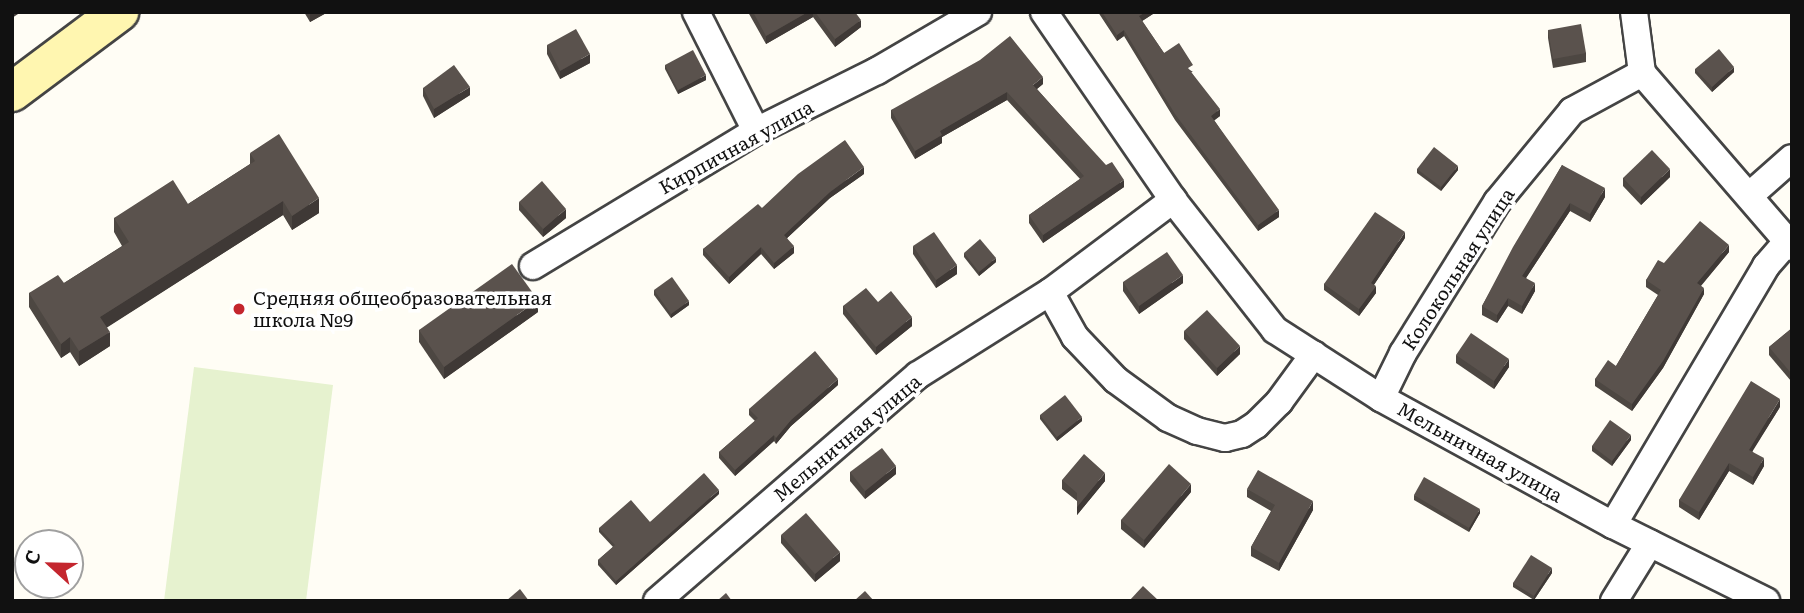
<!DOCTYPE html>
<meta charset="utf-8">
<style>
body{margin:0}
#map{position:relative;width:1804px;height:613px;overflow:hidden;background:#fffdf5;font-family:Literata,serif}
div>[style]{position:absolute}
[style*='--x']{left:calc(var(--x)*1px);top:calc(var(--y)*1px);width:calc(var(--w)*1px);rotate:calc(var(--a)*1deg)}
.pitch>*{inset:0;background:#e6f2cf}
.roads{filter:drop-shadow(2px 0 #444) drop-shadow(-2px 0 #444) drop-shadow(0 2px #444) drop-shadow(0 -2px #444)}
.street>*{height:26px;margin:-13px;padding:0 13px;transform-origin:13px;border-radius:13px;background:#fff}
.secondary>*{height:38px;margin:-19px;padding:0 19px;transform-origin:19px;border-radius:19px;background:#fff6b0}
.wall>*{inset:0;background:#4d4742}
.shaded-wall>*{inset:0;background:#3f3936}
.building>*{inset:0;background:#5a524d}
.dots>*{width:19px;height:19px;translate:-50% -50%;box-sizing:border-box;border:4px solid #fff;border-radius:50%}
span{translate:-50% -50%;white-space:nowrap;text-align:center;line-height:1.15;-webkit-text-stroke:7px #fff;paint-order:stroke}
.street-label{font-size:19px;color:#111}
.poi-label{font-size:19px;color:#111}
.left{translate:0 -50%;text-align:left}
.frame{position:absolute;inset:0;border:14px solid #111;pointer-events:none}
.north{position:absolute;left:14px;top:529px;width:70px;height:70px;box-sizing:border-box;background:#fff;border:2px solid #a0a0a0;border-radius:50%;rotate:292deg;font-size:19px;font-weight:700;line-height:28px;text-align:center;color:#111}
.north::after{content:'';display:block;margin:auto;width:24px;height:32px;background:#c4262e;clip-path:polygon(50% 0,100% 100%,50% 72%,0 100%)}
</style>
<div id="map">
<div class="pitch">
<div style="clip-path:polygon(194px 367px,333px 385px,306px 601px,164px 601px)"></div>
</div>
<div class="roads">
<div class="street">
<div style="--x:696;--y:12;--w:133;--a:63.2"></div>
<div style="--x:1044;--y:12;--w:228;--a:55.5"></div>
<div style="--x:1173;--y:200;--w:165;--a:51.9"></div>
<div style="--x:1275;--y:330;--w:126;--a:32.7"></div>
<div style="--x:1381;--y:398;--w:264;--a:28.7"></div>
<div style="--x:1613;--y:525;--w:171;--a:26.4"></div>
<div style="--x:1634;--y:12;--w:62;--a:82.5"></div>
<div style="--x:1642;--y:73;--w:230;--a:49.2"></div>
<div style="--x:1749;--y:196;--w:57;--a:-41.5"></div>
<div style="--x:533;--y:266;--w:261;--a:-31.2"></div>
<div style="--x:756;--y:131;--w:135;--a:-26.4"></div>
<div style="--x:877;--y:71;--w:117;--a:-30.3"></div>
<div style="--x:1050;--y:292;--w:51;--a:60.9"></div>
<div style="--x:1075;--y:337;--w:59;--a:46.4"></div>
<div style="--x:1116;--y:380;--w:64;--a:36.2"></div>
<div style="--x:1168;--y:418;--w:32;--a:24"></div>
<div style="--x:1197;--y:431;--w:29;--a:14"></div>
<div style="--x:1225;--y:438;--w:17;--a:-13"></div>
<div style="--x:1242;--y:434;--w:17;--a:-33"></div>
<div style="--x:1256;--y:425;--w:33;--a:-45"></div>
<div style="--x:1279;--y:402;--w:59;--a:-53.9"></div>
<div style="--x:1381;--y:398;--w:50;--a:-63.9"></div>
<div style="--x:1403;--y:353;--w:178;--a:-58.1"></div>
<div style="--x:1497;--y:202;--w:118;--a:-50.5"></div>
<div style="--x:1572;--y:111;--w:80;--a:-28.5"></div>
<div style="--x:1613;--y:525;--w:301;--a:-59.4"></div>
<div style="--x:1766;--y:266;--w:32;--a:-49"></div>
<div style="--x:657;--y:601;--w:345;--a:-40.9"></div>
<div style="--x:918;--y:375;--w:156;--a:-32.2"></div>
<div style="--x:1050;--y:292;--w:154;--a:-36.8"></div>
<div style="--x:1614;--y:601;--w:68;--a:-58.2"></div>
</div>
<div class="secondary">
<div style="--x:12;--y:92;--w:134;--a:-36.8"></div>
</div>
</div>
<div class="wall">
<div style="clip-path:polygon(304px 12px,328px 12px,310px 22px)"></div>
<div style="clip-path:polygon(748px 12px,855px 12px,861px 27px,835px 47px,813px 17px,766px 44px)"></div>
<div style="clip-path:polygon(1098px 12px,1156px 12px,1142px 21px,1164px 53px,1193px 72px,1191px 72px,1220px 116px,1214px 120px,1279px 217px,1258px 231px,1175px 120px,1124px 36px,1117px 41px)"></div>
<div style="clip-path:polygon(1548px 30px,1586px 53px,1586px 62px,1553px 68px,1548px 38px)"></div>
<div style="clip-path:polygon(547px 45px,590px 63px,560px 79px,547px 54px)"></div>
<div style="clip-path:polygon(665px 65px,706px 80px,678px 94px,665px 69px)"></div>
<div style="clip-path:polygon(1695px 69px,1734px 72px,1712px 92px,1695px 73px)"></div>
<div style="clip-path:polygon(1043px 84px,1037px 89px,1124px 187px,1043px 243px,1029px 223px,1029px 215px,1080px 179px,1007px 100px,942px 137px,942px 143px,915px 159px,891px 118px,891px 110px)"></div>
<div style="clip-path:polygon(423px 88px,470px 95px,434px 118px,423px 96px)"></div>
<div style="clip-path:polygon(250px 153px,319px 213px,292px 230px,283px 215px,107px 327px,110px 346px,79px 366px,70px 352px,61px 358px,29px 307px,29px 293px,64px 283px,122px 246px,114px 232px,114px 218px,188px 204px,250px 164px)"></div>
<div style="clip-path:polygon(1562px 165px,1605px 197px,1590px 222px,1570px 211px,1526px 278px,1535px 291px,1522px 314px,1508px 306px,1497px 323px,1482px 315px,1482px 306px)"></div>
<div style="clip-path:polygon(1417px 169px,1458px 170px,1441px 191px,1417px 173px)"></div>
<div style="clip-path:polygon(864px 174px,830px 198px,787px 238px,794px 253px,774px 269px,761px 254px,729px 284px,703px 255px,703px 249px,762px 208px)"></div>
<div style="clip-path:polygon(1670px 177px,1641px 205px,1623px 186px,1623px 178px)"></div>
<div style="clip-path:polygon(519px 202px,566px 218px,543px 237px,519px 210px)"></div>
<div style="clip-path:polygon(1405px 238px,1374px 285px,1376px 293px,1359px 316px,1324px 290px,1324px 284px)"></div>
<div style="clip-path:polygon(913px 246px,957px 274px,936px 288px,913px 254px)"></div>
<div style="clip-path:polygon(1729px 252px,1701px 286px,1704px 294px,1663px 368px,1632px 411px,1595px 386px,1595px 379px,1616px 366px,1658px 295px,1646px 287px,1646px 280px,1664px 263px)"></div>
<div style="clip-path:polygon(964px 253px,996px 262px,979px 276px,964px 257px)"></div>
<div style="clip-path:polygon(1123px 282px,1183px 283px,1139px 314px,1123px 291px)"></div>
<div style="clip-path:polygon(654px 290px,689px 305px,671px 318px,654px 295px)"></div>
<div style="clip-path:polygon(878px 302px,912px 326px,876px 355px,843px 314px,843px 306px)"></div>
<div style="clip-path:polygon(538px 312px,444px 379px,419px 342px,419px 330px)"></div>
<div style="clip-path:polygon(1792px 328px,1792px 381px,1791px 381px,1769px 355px,1769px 347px)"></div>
<div style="clip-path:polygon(1184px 331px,1240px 354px,1217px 376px,1184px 339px)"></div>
<div style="clip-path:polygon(1456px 355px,1509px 367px,1494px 389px,1456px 363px)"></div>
<div style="clip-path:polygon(838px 385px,791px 426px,776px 444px,774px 441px,735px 476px,719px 458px,719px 452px,755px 421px,749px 415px,749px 409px)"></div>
<div style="clip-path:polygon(1780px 407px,1752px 451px,1764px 466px,1753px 485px,1729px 471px,1699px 520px,1679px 507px,1679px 500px)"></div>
<div style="clip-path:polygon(1040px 415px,1082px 421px,1057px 441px,1040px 419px)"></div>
<div style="clip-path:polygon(1631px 440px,1612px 466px,1592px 451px,1592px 446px)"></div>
<div style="clip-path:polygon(850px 472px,896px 474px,865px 499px,850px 481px)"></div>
<div style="clip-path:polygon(1062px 480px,1105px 481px,1077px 515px,1077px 501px,1062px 489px)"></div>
<div style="clip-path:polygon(1247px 489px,1313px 510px,1279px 571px,1251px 556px,1251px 547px,1271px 511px,1247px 497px)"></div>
<div style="clip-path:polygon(1191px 492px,1144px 548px,1121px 529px,1121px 520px)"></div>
<div style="clip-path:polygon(719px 494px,616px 585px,598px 565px,598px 560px,613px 547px,599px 532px,599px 528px,650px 522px)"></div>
<div style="clip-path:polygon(1414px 495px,1480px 513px,1469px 532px,1414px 500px)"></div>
<div style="clip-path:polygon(781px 535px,840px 561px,815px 582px,781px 543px)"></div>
<div style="clip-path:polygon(1552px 573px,1534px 600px,1513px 587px,1513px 583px)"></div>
</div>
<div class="shaded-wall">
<div style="clip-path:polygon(12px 12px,21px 12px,12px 18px)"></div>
<div style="clip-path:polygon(310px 12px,328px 12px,310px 22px)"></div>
<div style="clip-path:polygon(808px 12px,813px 12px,813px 17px,766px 44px,766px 36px)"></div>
<div style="clip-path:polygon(1146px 12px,1156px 12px,1139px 23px,1139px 16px)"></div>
<div style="clip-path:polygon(861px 20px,861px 27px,835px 47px,835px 39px)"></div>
<div style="clip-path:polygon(1124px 30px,1124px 36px,1117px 41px,1117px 35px)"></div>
<div style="clip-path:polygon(590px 54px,590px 63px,560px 79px,560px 71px)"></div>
<div style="clip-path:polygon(1734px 67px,1734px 72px,1712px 92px,1712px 87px)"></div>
<div style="clip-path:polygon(706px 75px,706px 80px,678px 94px,678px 90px)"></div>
<div style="clip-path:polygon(1043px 77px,1043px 84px,1033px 92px,1033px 85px)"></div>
<div style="clip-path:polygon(470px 87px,470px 95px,434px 118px,434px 109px)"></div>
<div style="clip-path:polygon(1007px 92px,1007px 100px,942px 137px,942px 143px,915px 159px,915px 151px,940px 131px)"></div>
<div style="clip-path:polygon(1220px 109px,1220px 116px,1211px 123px,1211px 116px)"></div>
<div style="clip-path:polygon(1458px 166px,1458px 170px,1441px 191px,1441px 187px)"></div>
<div style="clip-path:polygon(864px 167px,864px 174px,830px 198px,784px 241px,784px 235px,830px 192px)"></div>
<div style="clip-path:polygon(1670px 169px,1670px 177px,1641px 205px,1641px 197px)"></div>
<div style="clip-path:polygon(1124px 180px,1124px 187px,1043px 243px,1043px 235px)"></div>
<div style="clip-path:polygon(1605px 188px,1605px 197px,1590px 222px,1590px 214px)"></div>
<div style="clip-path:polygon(319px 198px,319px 213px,292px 230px,292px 216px)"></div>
<div style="clip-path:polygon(283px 201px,283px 215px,100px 332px,100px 317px)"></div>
<div style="clip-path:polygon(1570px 203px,1570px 211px,1522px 284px,1522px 276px)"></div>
<div style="clip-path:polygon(566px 209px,566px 218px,543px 237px,543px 229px)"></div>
<div style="clip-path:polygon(1279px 210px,1279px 217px,1258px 231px,1258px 225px)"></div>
<div style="clip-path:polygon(1405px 232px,1405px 238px,1371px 289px,1371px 283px)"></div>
<div style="clip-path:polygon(1729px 245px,1729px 252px,1697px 290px,1697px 283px)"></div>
<div style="clip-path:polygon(794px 246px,794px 253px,774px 269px,774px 263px)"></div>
<div style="clip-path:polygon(761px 247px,761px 254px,729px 284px,729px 277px)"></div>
<div style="clip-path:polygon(996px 258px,996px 262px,979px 276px,979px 272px)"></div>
<div style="clip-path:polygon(957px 265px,957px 274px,936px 288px,936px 280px)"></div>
<div style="clip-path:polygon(1183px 275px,1183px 283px,1139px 314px,1139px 306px)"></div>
<div style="clip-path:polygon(1535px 283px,1535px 291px,1522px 314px,1522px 306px)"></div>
<div style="clip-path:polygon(1376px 286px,1376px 293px,1359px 316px,1359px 309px)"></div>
<div style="clip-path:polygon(1704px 288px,1704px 294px,1663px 368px,1632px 411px,1632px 404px)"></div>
<div style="clip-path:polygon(1508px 298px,1508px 306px,1497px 323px,1497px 315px)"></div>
<div style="clip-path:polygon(538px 300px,538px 312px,444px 379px,444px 367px)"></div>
<div style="clip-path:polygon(689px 301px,689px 305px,671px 318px,671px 314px)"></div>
<div style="clip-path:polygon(912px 317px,912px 326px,876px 355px,876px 347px)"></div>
<div style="clip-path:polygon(110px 332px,110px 346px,79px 366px,79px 351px)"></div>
<div style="clip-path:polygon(70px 337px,70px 352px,61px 358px,61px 344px)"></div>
<div style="clip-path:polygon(1240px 346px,1240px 354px,1217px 376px,1217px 368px)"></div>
<div style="clip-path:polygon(1509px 359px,1509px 367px,1494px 389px,1494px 381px)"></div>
<div style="clip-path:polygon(838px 379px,838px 385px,791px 426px,776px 444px,776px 438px,791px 420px)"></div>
<div style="clip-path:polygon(1780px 399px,1780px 407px,1749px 457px,1749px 450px)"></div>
<div style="clip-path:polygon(1082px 417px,1082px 421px,1057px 441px,1057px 437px)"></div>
<div style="clip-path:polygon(774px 435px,774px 441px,735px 476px,735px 470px)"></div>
<div style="clip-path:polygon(1631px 435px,1631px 440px,1612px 466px,1612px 461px)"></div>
<div style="clip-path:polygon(1764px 458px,1764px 466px,1753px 485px,1753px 477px)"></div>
<div style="clip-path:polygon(1729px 463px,1729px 471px,1699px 520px,1699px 512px)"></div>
<div style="clip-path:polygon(896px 466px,896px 474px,865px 499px,865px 491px)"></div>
<div style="clip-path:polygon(1105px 473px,1105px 481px,1077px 515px,1077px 507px)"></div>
<div style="clip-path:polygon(1191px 484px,1191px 492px,1144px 548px,1144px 540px)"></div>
<div style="clip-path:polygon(719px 490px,719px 494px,616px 585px,616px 581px)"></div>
<div style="clip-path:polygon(1313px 501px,1313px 510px,1279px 571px,1279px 563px)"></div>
<div style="clip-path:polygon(1480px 509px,1480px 513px,1469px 532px,1469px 528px)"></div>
<div style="clip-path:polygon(840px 552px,840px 561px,815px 582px,815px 574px)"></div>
<div style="clip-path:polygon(1552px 568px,1552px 573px,1534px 600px,1534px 596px)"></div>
</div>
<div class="building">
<div style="clip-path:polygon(753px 12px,808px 12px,766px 36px)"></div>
<div style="clip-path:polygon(815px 12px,855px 12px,861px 20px,835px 39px)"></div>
<div style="clip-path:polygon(1102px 12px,1146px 12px,1139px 16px,1164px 53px,1179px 43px,1193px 65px,1188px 68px,1220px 109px,1211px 116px,1279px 210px,1258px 225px,1175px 114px,1124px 30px,1117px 35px)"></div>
<div style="clip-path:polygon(1581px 24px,1586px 53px,1553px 59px,1548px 30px)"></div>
<div style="clip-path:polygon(576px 29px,590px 54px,560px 71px,547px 45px)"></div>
<div style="clip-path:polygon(1010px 36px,1043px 77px,1033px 85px,1106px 165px,1112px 162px,1124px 180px,1043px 235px,1029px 215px,1084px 176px,1007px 92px,940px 131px,942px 135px,915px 151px,891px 110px,980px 60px)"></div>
<div style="clip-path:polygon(1719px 49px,1734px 67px,1712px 87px,1695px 69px)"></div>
<div style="clip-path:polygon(693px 50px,706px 75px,678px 90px,665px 65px)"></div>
<div style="clip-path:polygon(454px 65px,470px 87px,434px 109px,423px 88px)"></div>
<div style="clip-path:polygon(279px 134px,319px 198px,292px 216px,283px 201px,100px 317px,110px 332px,79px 351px,70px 337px,61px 344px,29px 293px,58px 275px,64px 283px,129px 242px,114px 218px,173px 180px,188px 204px,255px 161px,250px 153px)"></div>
<div style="clip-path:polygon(845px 140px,864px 167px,830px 192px,784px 235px,794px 246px,774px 263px,761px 247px,729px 277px,703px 249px,758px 204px,762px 208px,798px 174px)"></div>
<div style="clip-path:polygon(1434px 147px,1458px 166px,1441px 187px,1417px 169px)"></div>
<div style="clip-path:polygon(1652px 150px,1670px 169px,1641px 197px,1623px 178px)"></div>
<div style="clip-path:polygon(1562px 165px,1605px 188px,1590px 214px,1570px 203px,1522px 276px,1535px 283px,1522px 306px,1508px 298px,1497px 315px,1482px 306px,1513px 247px)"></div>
<div style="clip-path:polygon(542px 181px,566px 209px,543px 229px,519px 202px)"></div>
<div style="clip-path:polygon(1375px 212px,1405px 232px,1371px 283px,1376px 286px,1359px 309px,1324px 284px)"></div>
<div style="clip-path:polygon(1700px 221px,1729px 245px,1697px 283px,1704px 288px,1663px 361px,1632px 404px,1595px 379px,1608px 360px,1616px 366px,1661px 290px,1646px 280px,1658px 260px,1664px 263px)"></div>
<div style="clip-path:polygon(934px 232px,957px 265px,936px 280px,913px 246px)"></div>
<div style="clip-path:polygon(980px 239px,996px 258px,979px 272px,964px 253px)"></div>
<div style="clip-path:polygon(1167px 252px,1183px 275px,1139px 306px,1123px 282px)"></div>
<div style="clip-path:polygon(512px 264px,538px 300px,444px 367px,419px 330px)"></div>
<div style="clip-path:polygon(672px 277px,689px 301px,671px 314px,654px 290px)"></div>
<div style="clip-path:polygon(866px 288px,878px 302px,891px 291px,912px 317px,876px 347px,843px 306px)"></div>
<div style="clip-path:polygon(1207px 310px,1240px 346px,1217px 368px,1184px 331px)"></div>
<div style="clip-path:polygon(1792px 328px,1792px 373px,1791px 373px,1769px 347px)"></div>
<div style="clip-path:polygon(1471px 333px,1509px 359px,1494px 381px,1456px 355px)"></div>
<div style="clip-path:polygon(815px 351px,838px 379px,791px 420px,776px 438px,774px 435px,735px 470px,719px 452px,758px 418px,749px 409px)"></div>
<div style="clip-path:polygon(1751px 381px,1780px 399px,1749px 450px,1764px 458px,1753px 477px,1729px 463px,1699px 512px,1679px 500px)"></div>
<div style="clip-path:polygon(1065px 395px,1082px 417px,1057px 437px,1040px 415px)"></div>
<div style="clip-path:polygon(1610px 420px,1631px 435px,1612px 461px,1592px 446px)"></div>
<div style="clip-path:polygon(882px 448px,896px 466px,865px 491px,850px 472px)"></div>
<div style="clip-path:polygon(1084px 454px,1105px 473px,1077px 507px,1077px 493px,1062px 480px)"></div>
<div style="clip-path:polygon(1169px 464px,1191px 484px,1144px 540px,1121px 520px)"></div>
<div style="clip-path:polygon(1258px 470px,1313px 501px,1279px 563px,1251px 547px,1275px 505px,1247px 489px)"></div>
<div style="clip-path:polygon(704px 473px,719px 490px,616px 581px,598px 560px,615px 545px,599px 528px,631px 500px,650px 522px)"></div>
<div style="clip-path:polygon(1424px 477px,1480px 509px,1469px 528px,1414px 495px)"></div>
<div style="clip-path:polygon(806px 513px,840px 552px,815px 574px,781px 535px)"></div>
<div style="clip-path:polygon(1531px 555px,1552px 568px,1534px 596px,1513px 583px)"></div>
<div style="clip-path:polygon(1143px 586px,1159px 601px,1129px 601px)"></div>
<div style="clip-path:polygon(520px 589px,529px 601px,506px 601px)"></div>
<div style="clip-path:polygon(865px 591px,874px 601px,854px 601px)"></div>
<div style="clip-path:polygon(726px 593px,732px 601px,717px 601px)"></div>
</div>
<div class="dots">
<div style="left:239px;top:309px;background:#c4262e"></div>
</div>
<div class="street-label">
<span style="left:736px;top:147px;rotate:-29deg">Кирпичная улица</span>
<span style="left:1458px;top:269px;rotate:-57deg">Колокольная улица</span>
<span style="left:847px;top:438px;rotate:-40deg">Мельничная улица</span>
<span style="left:1480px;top:452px;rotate:29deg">Мельничная улица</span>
</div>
<div class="poi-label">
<span class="left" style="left:253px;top:309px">Средняя общеобразовательная<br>школа №9</span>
</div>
<div class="frame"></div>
<div class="north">С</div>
</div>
